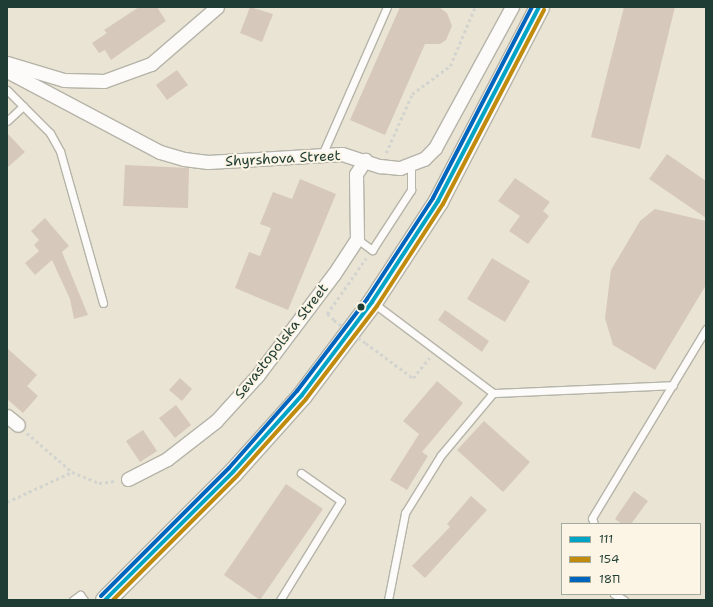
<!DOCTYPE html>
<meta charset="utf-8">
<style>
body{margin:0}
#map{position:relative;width:713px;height:607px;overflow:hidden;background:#eae4d4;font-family:"Shantell Sans",sans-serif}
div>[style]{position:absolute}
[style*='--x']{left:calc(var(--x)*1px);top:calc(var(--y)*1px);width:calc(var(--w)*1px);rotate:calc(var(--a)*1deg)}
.building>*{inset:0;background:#d7c8bc}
.path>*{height:2.5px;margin-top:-1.25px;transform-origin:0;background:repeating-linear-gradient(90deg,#d3d4cf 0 3px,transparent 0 6px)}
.roads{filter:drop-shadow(1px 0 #b5b4a9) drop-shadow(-1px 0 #b5b4a9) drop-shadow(0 1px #b5b4a9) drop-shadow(0 -1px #b5b4a9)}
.lane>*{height:7px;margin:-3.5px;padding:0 3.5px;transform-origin:3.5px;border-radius:3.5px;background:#fcfbf9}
.street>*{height:13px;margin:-6.5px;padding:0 6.5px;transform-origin:6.5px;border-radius:6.5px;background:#fcfbf9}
.secondary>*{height:19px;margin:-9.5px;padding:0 9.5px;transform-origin:9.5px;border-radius:9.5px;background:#fcfbf9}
.path-bridge>*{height:2.5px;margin-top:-1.25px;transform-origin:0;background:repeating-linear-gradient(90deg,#d3d4cf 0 3px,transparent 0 6px)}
.bus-1>*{height:4px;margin:-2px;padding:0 2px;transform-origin:2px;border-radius:2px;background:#02a4c6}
.bus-2>*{height:4px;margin:-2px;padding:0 2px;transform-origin:2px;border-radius:2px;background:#c18c0d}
.bus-3>*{height:4px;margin:-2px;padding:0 2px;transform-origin:2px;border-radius:2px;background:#0065bd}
.dots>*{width:11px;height:11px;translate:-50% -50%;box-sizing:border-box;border:2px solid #fcf5e5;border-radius:50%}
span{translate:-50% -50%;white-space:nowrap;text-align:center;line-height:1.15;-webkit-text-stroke:4px #fcf5e5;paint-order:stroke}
.street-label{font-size:14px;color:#1f3d34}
.frame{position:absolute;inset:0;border:8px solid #1f3d34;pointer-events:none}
.legend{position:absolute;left:561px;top:523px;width:140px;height:72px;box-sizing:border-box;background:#fcf5e5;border:1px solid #a4ab9e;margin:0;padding:5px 7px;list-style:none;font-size:12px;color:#1f3d34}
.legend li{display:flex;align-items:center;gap:8px;height:20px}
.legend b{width:20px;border:1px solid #a4ab9e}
</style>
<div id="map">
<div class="building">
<div style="clip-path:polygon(139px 7px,157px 7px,166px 21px,111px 60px,105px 50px,99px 53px,92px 43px,107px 33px,104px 30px)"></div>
<div style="clip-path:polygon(250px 7px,273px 14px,262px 42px,240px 33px)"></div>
<div style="clip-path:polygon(400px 7px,439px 7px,447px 13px,452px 26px,446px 40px,440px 44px,425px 44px,385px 135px,350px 120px)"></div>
<div style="clip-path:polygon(624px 7px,675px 7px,640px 149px,591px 137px)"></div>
<div style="clip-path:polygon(177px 70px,188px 85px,167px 100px,156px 85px)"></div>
<div style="clip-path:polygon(7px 133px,25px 152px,7px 168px)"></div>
<div style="clip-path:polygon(667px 154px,706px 181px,706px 218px,649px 179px)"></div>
<div style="clip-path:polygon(125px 165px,189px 168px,188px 208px,123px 206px)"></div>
<div style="clip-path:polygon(515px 178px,550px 202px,543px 211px,549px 216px,528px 244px,509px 231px,520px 216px,498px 201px)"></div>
<div style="clip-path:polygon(300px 179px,336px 194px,288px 310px,235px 288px,249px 252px,260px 256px,271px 228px,260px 224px,273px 192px,292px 199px)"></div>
<div style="clip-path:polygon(655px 209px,706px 221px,706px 285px,655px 370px,613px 345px,605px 318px,611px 270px,640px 221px)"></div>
<div style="clip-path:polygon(45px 218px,69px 246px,62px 252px,88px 315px,74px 319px,70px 299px,52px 260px,35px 275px,25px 263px,39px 251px,34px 245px,39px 240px,31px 231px)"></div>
<div style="clip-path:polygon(492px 258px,530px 281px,505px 322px,467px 299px)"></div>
<div style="clip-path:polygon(445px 310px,489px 341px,482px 352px,438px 320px)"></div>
<div style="clip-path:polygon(7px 348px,37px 375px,27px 386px,38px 396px,23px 413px,7px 399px)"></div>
<div style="clip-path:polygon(180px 378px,192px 389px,182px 401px,169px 390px)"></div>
<div style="clip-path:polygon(437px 381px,463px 403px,422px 452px,428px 456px,407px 490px,390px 480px,419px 434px,403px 421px)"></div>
<div style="clip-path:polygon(176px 405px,191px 425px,175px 438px,159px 418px)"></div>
<div style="clip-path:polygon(484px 421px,530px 462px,503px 492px,457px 450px)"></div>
<div style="clip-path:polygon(143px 430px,157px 451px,140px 462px,126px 441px)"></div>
<div style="clip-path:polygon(286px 484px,323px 509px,260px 600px,224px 575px)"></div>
<div style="clip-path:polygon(634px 491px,648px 501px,631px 524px,622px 524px,615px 519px)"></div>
<div style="clip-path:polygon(471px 496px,487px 510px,425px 578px,412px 566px,450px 527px,447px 524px)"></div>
</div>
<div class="path">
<div style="--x:386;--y:153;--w:64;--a:-66.2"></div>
<div style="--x:412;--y:94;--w:47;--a:-36.4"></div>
<div style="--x:450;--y:66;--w:64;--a:-67"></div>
<div style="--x:334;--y:320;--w:9;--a:-139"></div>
<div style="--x:327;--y:314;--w:68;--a:-55.1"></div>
<div style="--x:366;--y:343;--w:59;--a:36.7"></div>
<div style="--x:413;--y:378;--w:26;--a:-51"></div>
<div style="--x:27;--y:433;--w:60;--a:40.9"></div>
<div style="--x:72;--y:472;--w:29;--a:22"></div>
<div style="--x:99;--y:483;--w:16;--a:-7"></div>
<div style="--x:7;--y:502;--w:72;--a:-24.8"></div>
</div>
<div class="roads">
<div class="lane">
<div style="--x:7;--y:90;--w:61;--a:45"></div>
<div style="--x:50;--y:133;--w:21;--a:61"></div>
<div style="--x:60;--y:151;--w:158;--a:74.2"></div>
<div style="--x:7;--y:121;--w:22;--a:-43"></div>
<div style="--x:322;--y:155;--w:162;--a:-66.3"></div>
<div style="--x:357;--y:239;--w:19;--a:36"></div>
<div style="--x:372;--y:250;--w:72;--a:-57"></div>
<div style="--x:411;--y:190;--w:24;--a:-90"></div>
<div style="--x:372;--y:302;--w:151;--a:36.9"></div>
<div style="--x:493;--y:393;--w:180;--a:-2.5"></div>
<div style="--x:594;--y:524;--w:6;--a:-108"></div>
<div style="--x:592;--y:518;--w:221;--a:-58.9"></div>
<div style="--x:614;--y:594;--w:12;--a:31"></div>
<div style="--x:73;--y:600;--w:9;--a:-36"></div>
<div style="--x:80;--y:595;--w:6;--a:51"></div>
<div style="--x:280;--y:600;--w:116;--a:-58.4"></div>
<div style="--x:341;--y:501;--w:49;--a:-145"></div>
<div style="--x:388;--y:600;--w:89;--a:-78.9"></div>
<div style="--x:405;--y:513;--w:68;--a:-58.2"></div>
<div style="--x:441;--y:455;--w:81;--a:-50"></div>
</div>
<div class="street">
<div style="--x:7;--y:63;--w:59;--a:16.6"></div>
<div style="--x:64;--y:80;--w:40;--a:1.4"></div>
<div style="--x:104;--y:81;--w:50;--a:-19.9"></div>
<div style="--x:151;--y:64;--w:87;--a:-40.8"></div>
<div style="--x:7;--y:71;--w:173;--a:27.9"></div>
<div style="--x:160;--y:152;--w:25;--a:16"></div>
<div style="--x:184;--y:159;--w:24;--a:7"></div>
<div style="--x:208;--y:162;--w:134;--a:-3.4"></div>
<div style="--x:342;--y:154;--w:40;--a:18"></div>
<div style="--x:380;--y:166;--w:20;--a:6"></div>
<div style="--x:400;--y:168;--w:26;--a:-21"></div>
<div style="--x:424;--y:159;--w:16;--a:-45"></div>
<div style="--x:435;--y:148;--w:161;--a:-61.4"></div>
<div style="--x:7;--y:416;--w:14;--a:39"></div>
<div style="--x:128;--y:479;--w:44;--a:-27.1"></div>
<div style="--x:167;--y:459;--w:62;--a:-37.8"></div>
<div style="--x:216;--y:421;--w:61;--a:-47.7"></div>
<div style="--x:257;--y:376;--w:128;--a:-53"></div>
<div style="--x:334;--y:274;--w:42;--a:-56.7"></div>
<div style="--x:357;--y:239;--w:65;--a:-90.9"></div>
<div style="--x:356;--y:174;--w:17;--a:-57"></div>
</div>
<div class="secondary">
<div style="--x:105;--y:600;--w:181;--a:-45"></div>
<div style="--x:233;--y:472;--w:103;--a:-48.1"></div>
<div style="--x:302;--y:395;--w:116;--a:-53"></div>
<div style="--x:372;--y:302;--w:121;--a:-56.8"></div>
<div style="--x:438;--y:201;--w:219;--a:-62.5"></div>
</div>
</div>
<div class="path-bridge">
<div style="--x:334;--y:320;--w:39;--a:36"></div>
</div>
<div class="bus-1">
<div style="--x:105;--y:600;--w:181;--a:-45"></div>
<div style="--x:233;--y:472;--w:103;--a:-48.1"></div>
<div style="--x:302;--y:395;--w:116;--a:-53"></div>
<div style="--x:372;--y:302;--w:121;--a:-56.8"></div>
<div style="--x:438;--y:201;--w:219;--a:-62.5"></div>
</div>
<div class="bus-2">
<div style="--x:113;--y:600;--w:175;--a:-45"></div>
<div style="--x:237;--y:476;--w:103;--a:-48.1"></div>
<div style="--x:306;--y:399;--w:117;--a:-52.6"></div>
<div style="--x:377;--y:306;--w:121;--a:-57.1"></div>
<div style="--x:443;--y:204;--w:219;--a:-62.5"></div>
</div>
<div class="bus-3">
<div style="--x:101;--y:596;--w:181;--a:-45"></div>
<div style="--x:229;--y:468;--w:103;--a:-48.6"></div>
<div style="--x:297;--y:391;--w:116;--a:-52.7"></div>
<div style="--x:367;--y:299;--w:121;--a:-56.8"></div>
<div style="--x:433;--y:198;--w:215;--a:-62.6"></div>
</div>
<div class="dots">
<div style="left:361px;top:307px;background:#1f3d34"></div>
</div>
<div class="street-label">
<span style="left:283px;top:158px;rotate:-3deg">Shyrshova Street</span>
<span style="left:281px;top:341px;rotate:-52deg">Sevastopolska Street</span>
</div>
<div class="frame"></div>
<ul class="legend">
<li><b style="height:5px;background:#02a4c6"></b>111</li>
<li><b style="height:5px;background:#c18c0d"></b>154</li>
<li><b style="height:5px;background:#0065bd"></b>18П</li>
</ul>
</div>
